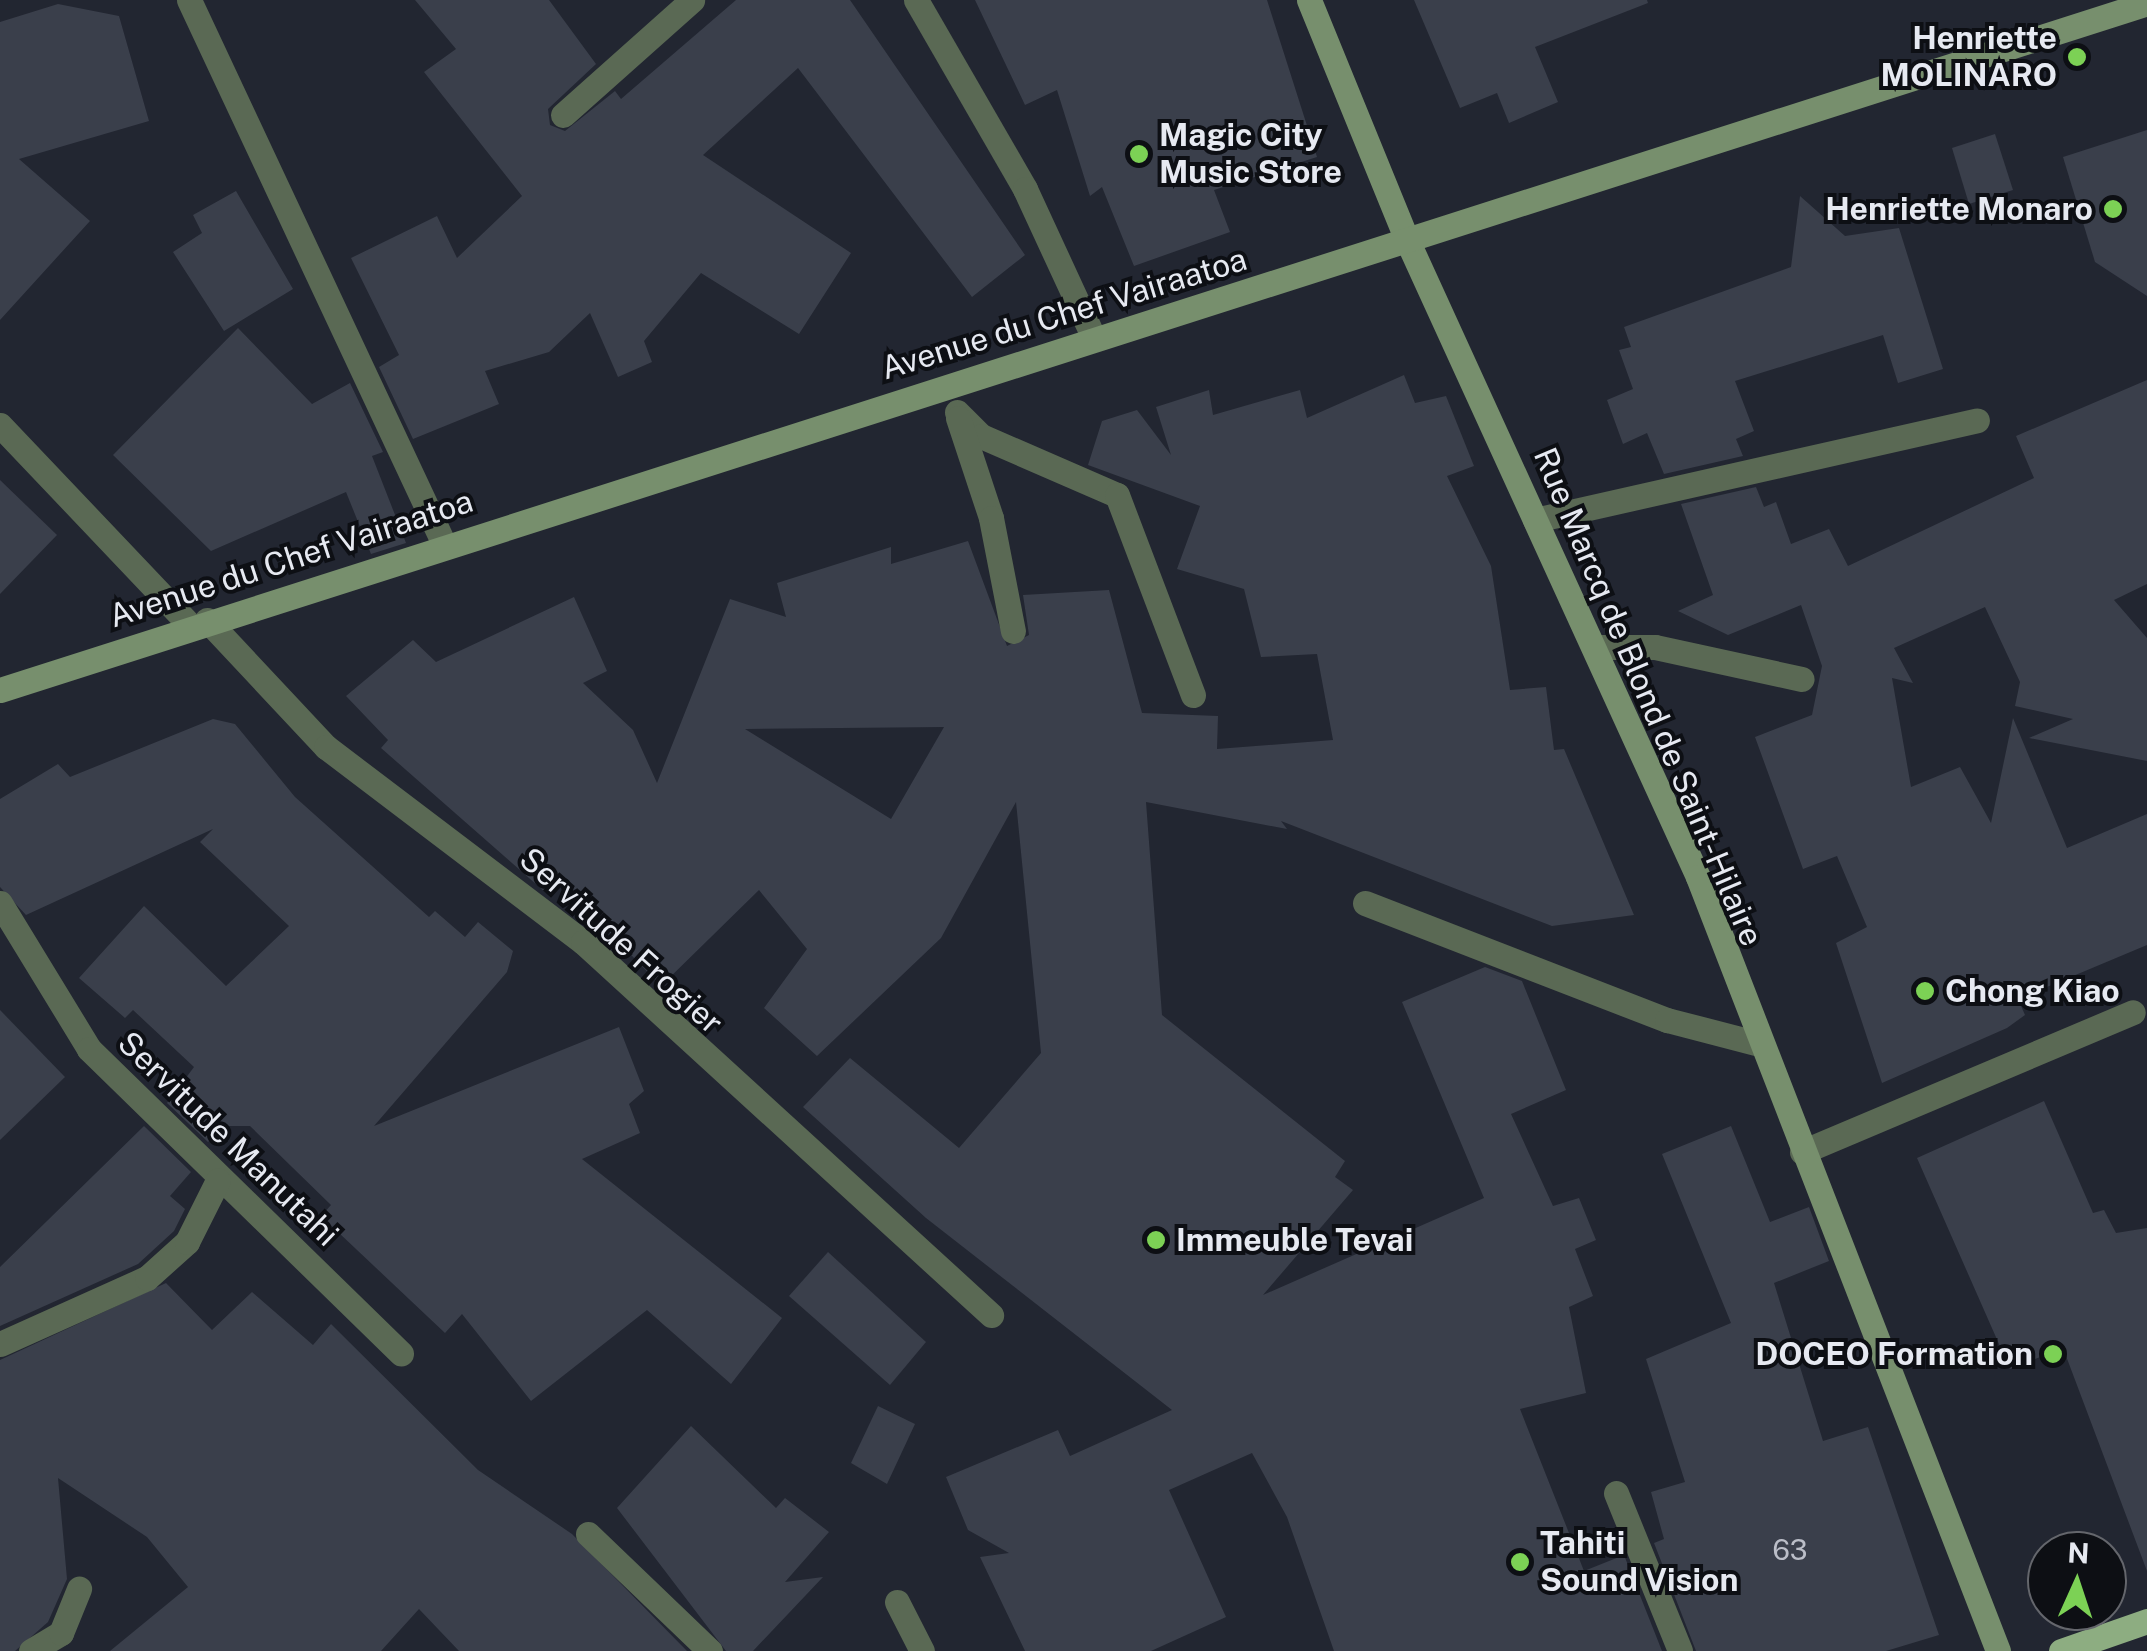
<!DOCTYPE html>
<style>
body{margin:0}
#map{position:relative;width:2147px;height:1651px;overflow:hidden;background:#222631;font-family:"Public Sans",sans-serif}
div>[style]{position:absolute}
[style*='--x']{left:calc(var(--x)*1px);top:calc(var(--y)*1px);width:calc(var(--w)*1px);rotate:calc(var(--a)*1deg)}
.building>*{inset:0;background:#3a3f4b}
.street>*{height:25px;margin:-12.5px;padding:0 12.5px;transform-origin:12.5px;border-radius:12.5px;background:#5a6954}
.secondary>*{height:25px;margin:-12.5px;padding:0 12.5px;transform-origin:12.5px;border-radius:12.5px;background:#778f6d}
.primary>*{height:25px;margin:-12.5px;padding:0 12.5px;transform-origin:12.5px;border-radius:12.5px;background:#8dad81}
.dots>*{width:28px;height:28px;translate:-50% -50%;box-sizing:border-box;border:5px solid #0d0f14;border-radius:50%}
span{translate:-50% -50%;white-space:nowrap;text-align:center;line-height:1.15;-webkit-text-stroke:8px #0d0f14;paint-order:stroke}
.number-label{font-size:28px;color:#bbbec8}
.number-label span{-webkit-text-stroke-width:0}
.poi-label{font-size:32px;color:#e6e9f1;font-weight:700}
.right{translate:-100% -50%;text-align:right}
.left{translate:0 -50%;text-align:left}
.street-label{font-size:32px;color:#e6e9f1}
.north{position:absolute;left:2027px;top:1531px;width:100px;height:100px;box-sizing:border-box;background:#0d0f14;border:2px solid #64666c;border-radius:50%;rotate:3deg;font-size:28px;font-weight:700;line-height:40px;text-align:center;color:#e6e9f1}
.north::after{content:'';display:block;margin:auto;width:35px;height:45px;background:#7cd155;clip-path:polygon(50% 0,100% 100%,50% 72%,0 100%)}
</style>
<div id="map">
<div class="building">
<div style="clip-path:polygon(415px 0,549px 0,596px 64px,548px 109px,550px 125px,565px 131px,615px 91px,621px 99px,736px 0,850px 0,1025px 255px,972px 297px,798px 68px,703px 155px,851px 253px,799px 334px,701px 273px,644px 341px,652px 362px,618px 377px,590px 313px,549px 352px,485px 371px,499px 404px,413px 439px,379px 367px,399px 355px,351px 258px,437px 216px,457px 258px,522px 196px,424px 72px,456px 49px)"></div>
<div style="clip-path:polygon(975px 0,1267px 0,1317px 157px,1214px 190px,1230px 232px,1134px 266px,1102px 187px,1090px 196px,1057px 90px,1025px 105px)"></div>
<div style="clip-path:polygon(1414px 0,1647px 0,1648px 3px,1535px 47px,1558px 102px,1509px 123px,1497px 93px,1460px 108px)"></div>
<div style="clip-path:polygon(58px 4px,119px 16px,149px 121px,19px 159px,90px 221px,0 320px,0 22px)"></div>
<div style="clip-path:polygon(2147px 130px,2147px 296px,2095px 262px,2063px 157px)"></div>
<div style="clip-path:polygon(1995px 134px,2013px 190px,1969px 204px,1952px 148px)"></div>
<div style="clip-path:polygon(236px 191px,293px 289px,224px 331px,173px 252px,202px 233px,193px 215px)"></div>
<div style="clip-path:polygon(1800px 196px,1845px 236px,1899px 228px,1943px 369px,1898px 383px,1883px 335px,1735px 381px,1754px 431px,1736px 439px,1743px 456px,1664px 474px,1647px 433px,1623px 444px,1607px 400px,1633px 389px,1619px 350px,1631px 347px,1624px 327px,1791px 267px)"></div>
<div style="clip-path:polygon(238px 328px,312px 404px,350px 383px,383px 452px,372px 456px,406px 543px,371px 554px,346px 492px,211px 551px,113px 455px)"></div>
<div style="clip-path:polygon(evenodd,1404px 375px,1415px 403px,1446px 396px,1474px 466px,1447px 476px,1491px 566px,1510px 690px,1546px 687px,1554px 750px,1564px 749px,1634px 915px,1552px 926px,1281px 821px,1287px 829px,1146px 802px,1162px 1015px,1345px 1161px,1335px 1177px,1353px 1190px,1263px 1295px,1484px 1198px,1402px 1002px,1485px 967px,1522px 981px,1566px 1090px,1511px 1114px,1553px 1206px,1579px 1198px,1596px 1240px,1575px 1249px,1593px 1296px,1569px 1307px,1586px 1393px,1520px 1409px,1584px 1571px,1624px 1555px,1662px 1651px,1334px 1651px,1287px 1517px,1252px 1453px,1169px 1490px,1226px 1617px,1151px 1651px,1025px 1651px,980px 1557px,1009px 1553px,968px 1530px,946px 1477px,1058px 1430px,1070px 1456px,1172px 1410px,926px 1218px,803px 1107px,850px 1058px,959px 1148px,1041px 1053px,1016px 802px,941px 938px,817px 1056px,764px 1008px,807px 949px,759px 890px,661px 986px,559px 880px,546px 893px,381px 748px,388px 740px,346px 696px,413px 640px,436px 662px,574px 597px,607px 671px,583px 683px,633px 730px,657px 783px,730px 599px,786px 617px,777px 583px,891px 547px,891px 564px,968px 541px,1007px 646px,1029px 635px,1023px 595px,1109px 590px,1142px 713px,1218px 716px,1217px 749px,1333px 740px,1317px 654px,1261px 657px,1244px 589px,1177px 569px,1200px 506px,1088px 465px,1102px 421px,1137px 410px,1171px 455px,1156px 407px,1209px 390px,1213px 415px,1300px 390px,1307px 418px,1404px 375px,944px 727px,891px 819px,745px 729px,944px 727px)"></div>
<div style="clip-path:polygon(2147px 380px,2147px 584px,2114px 600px,2147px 638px,2147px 761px,2029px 738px,2073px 719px,2015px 706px,2020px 682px,1985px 607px,1894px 648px,1913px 683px,1892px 678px,1911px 787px,1960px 767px,1991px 823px,2013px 718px,2067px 848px,2147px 814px,2147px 945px,2018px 999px,2025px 1015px,2007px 1028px,1882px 1083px,1836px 943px,1867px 927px,1837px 856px,1803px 869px,1755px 737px,1812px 715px,1822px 666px,1801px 605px,1728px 635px,1678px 611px,1713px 595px,1681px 504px,1756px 487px,1764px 507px,1776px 502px,1791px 544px,1829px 529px,1848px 566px,2034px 478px,2016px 436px)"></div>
<div style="clip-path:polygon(0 480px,57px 535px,0 594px)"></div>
<div style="clip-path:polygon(213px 719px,235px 724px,295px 797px,429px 917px,435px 911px,465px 937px,478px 922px,513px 951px,507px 972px,374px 1126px,619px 1027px,644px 1091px,629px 1104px,640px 1133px,582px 1159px,782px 1318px,731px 1384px,647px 1310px,531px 1401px,462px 1314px,445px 1333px,321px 1216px,331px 1205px,250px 1126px,225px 1126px,208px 1142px,167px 1103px,194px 1067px,133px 1010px,125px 1018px,79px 978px,144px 906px,226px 986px,289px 926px,200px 842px,213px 829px,26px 915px,0 887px,0 799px,58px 764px,70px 777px)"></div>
<div style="clip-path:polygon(0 1010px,65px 1077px,0 1140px)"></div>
<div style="clip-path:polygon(2044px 1101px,2093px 1213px,2104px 1210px,2116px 1233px,2147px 1228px,2147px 1571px,2063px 1348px,2010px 1369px,1917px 1158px)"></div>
<div style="clip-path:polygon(144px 1126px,191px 1172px,170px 1196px,185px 1209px,174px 1231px,138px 1264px,0 1326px,0 1267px)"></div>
<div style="clip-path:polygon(1731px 1126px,1770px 1222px,1809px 1207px,1829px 1261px,1774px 1283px,1823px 1441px,1868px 1427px,1939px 1635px,1886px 1651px,1696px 1651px,1654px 1543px,1664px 1539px,1651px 1492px,1685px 1482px,1646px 1359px,1731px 1323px,1662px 1154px)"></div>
<div style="clip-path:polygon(828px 1252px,926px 1342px,890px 1385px,789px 1296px)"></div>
<div style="clip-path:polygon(166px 1283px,212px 1330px,252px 1292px,313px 1345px,331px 1324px,478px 1470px,572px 1534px,687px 1651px,459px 1651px,419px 1609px,381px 1651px,110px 1651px,188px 1587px,147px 1537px,58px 1478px,67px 1579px,48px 1622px,15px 1651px,0 1651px,0 1360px)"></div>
<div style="clip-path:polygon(878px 1406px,915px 1424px,887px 1484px,851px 1463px)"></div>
<div style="clip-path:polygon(691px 1426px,776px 1508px,785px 1498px,829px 1532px,785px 1582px,823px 1577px,753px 1651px,726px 1651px,617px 1508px)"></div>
</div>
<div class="street">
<div style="--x:189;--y:0;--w:601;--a:64.89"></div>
<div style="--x:916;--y:0;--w:218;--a:60"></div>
<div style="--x:1025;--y:189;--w:164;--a:65.2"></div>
<div style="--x:563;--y:115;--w:173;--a:-41.7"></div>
<div style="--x:957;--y:412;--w:34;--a:45"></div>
<div style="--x:981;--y:436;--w:148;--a:23.5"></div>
<div style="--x:1117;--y:495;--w:214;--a:69.2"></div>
<div style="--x:958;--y:418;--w:105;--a:71.7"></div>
<div style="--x:991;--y:518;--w:115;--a:79"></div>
<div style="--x:0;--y:425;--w:276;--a:46.5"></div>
<div style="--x:1535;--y:520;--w:453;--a:-12.7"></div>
<div style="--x:207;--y:620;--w:174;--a:46.9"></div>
<div style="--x:326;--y:747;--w:323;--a:37.2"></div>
<div style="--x:583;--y:942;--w:553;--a:42.43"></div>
<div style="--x:1596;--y:647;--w:59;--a:0"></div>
<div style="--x:1655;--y:647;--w:150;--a:12.3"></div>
<div style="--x:0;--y:903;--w:171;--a:58.6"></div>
<div style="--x:89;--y:1049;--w:436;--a:44.3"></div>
<div style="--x:1365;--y:903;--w:324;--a:21.2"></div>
<div style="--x:1667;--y:1020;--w:92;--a:14.5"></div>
<div style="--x:1802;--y:1152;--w:359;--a:-22.9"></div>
<div style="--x:0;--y:1344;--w:161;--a:-24.2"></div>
<div style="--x:147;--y:1278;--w:54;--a:-42"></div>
<div style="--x:187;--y:1242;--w:69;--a:-63.4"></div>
<div style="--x:1616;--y:1493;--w:170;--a:67.9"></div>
<div style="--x:588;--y:1534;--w:169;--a:43.8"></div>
<div style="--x:897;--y:1602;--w:55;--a:63"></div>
<div style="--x:31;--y:1651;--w:35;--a:-31"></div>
<div style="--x:61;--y:1633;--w:48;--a:-67.8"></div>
</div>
<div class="secondary">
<div style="--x:1309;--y:0;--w:261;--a:67.8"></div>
<div style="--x:1408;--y:242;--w:698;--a:65.45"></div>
<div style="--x:1698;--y:877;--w:830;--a:68.81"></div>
<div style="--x:0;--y:690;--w:2254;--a:-17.74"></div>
</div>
<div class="primary">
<div style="--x:2061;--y:1651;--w:91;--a:-19.2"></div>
</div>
<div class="dots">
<div style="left:2077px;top:57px;background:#7cd155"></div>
<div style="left:1139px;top:154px;background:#7cd155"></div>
<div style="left:2113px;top:209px;background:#7cd155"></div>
<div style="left:1925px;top:991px;background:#7cd155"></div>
<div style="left:1156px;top:1240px;background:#7cd155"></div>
<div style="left:2053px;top:1354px;background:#7cd155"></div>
<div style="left:1520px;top:1562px;background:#7cd155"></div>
</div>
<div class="number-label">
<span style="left:1790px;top:1550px">63</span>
</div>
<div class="poi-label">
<span class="right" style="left:2057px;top:57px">Henriette<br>MOLINARO</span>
<span class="left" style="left:1159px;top:154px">Magic City<br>Music Store</span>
<span class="right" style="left:2093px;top:209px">Henriette Monaro</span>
<span class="left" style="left:1945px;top:991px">Chong Kiao</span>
<span class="left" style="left:1176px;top:1240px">Immeuble Tevai</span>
<span class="right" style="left:2033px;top:1354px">DOCEO Formation</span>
<span class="left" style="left:1540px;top:1562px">Tahiti<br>Sound Vision</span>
</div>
<div class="street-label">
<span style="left:1064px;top:314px;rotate:-17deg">Avenue du Chef Vairaatoa</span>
<span style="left:291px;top:559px;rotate:-18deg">Avenue du Chef Vairaatoa</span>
<span style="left:1648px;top:697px;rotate:67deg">Rue Marcq de Blond de Saint-Hilaire</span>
<span style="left:621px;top:941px;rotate:42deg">Servitude Frogier</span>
<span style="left:228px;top:1139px;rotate:44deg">Servitude Manutahi</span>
</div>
<div class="north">N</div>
</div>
